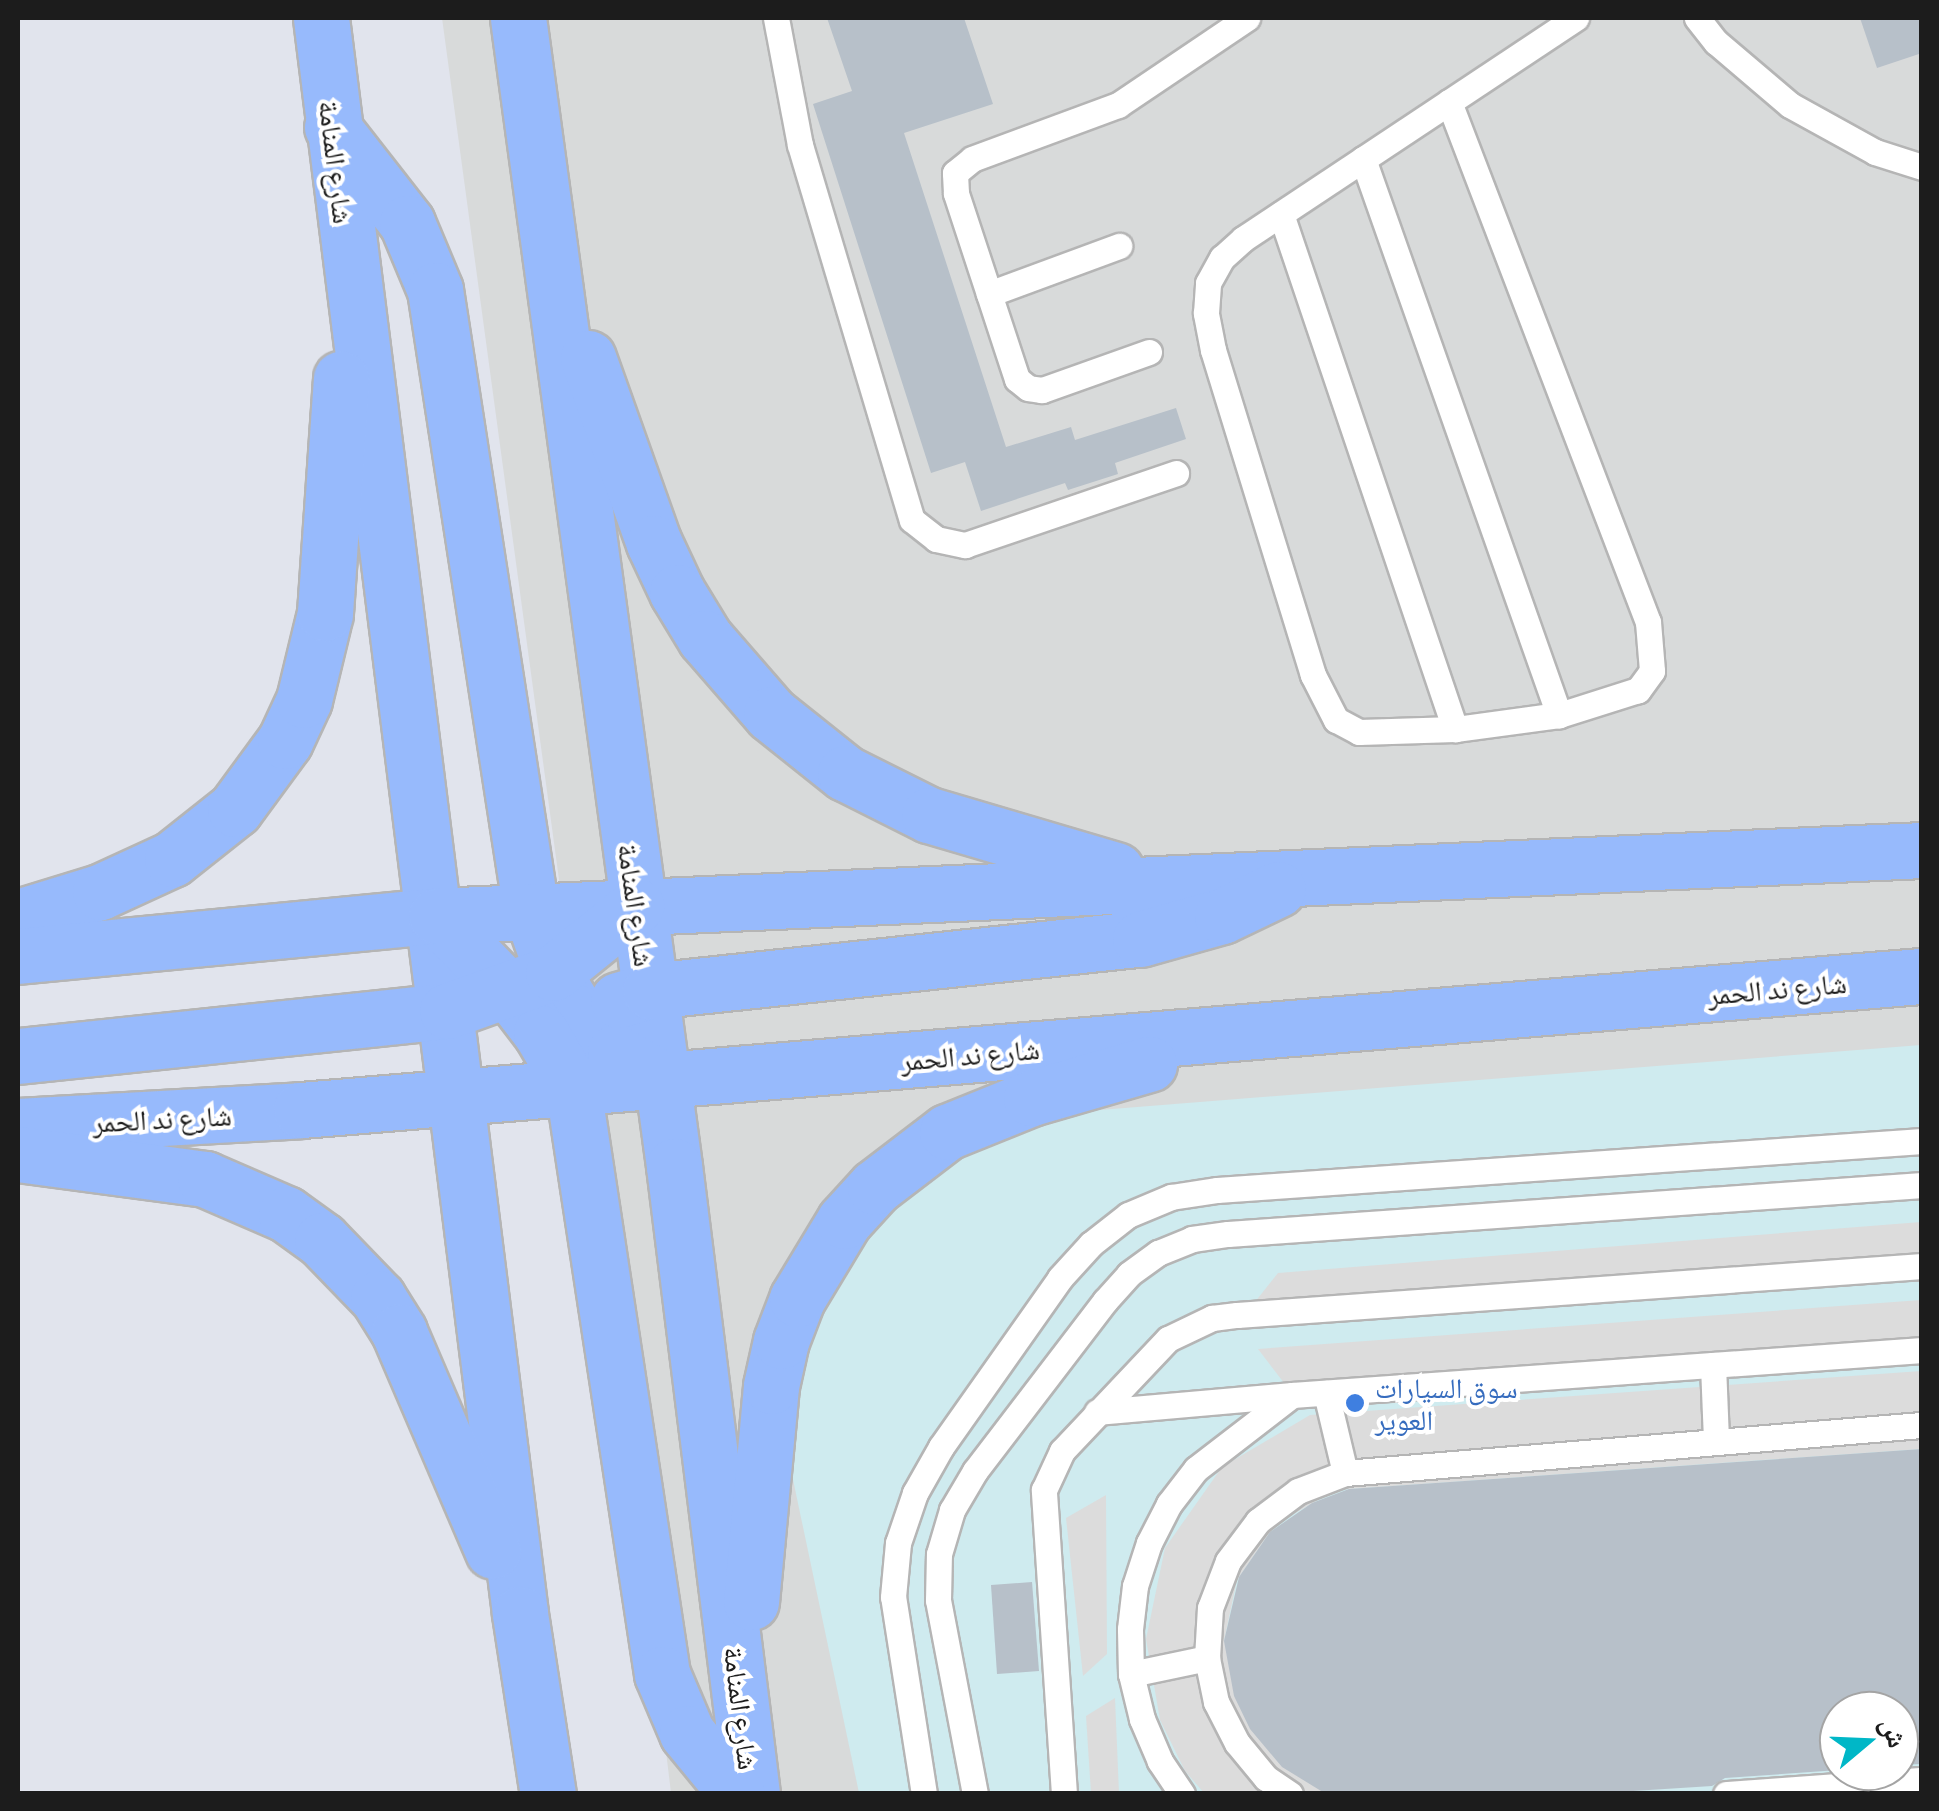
<!DOCTYPE html>
<meta charset="utf-8">
<style>
body{margin:0}
#map{position:relative;width:1939px;height:1811px;overflow:hidden;background:#e1e4ed;font-family:Barlow,"Noto Naskh Arabic",sans-serif}
div>[style]{position:absolute}
[style*='--x']{left:calc(var(--x)*1px);top:calc(var(--y)*1px);width:calc(var(--w)*1px);rotate:calc(var(--a)*1deg)}
.residential>*{inset:0;background:#d8dada}
.commercial>*{inset:0;background:#cfebef}
.parking>*{inset:0;background:#dcdcdc}
.building>*{inset:0;background:#b7c0c9}
.roads{filter:drop-shadow(2px 0 #b5b5b5) drop-shadow(-2px 0 #b5b5b5) drop-shadow(0 2px #b5b5b5) drop-shadow(0 -2px #b5b5b5)}
.service>*{height:25px;margin:-12.5px;padding:0 12.5px;transform-origin:12.5px;border-radius:12.5px;background:#fff}
.primary>*{height:55px;margin:-27.5px;padding:0 27.5px;transform-origin:27.5px;border-radius:27.5px;background:#97bafc}
.dots>*{width:28px;height:28px;translate:-50% -50%;box-sizing:border-box;border:5px solid #fff;border-radius:50%}
span{translate:-50% -50%;white-space:nowrap;text-align:center;line-height:1.15;-webkit-text-stroke:8px #fff;paint-order:stroke}
.street-label{font-size:28px;color:#1c1c1c}
.shop-label{font-size:28px;color:#366cbe}
.left{translate:0 -50%;text-align:left}
.frame{position:absolute;inset:0;border:20px solid #1c1c1c;pointer-events:none}
.north{position:absolute;left:1819px;top:1691px;width:100px;height:100px;box-sizing:border-box;background:#fff;border:2px solid #a4a4a4;border-radius:50%;rotate:71deg;font-size:28px;font-weight:700;line-height:40px;text-align:center;color:#1c1c1c}
.north::after{content:'';display:block;margin:auto;width:35px;height:45px;background:#00b7c7;clip-path:polygon(50% 0,100% 100%,50% 72%,0 100%)}
</style>
<div id="map">
<div class="residential">
<div style="clip-path:polygon(evenodd,442px 18px,1921px 18px,1921px 1793px,671px 1793px,577px 1012px,442px 18px,1839px 1711px,1899px 1711px,1899px 1771px,1839px 1771px,1839px 1711px)"></div>
</div>
<div class="commercial">
<div style="clip-path:polygon(evenodd,1921px 1045px,1921px 1793px,859px 1793px,787px 1451px,792px 1356px,824px 1284px,912px 1171px,1027px 1120px,1087px 1111px,1921px 1045px,1839px 1711px,1899px 1711px,1899px 1771px,1839px 1771px,1839px 1711px)"></div>
</div>
<div class="parking">
<div style="clip-path:polygon(1921px 1222px,1921px 1270px,1239px 1322px,1278px 1273px)"></div>
<div style="clip-path:polygon(1921px 1300px,1921px 1344px,1291px 1392px,1258px 1349px)"></div>
<div style="clip-path:polygon(1921px 1371px,1921px 1449px,1335px 1490px,1275px 1525px,1237px 1580px,1224px 1641px,1328px 1793px,1204px 1793px,1185px 1771px,1160px 1720px,1146px 1639px,1165px 1548px,1222px 1467px,1310px 1415px)"></div>
<div style="clip-path:polygon(1106px 1495px,1107px 1654px,1083px 1676px,1066px 1518px)"></div>
<div style="clip-path:polygon(1115px 1698px,1119px 1793px,1091px 1793px,1086px 1716px)"></div>
</div>
<div class="building">
<div style="clip-path:polygon(827px 18px,964px 18px,993px 104px,904px 133px,1006px 447px,1071px 427px,1075px 440px,1176px 408px,1186px 439px,1115px 463px,1118px 474px,1068px 490px,1065px 483px,981px 511px,965px 462px,931px 473px,813px 104px,852px 91px)"></div>
<div style="clip-path:polygon(1860px 18px,1922px 18px,1922px 53px,1877px 68px)"></div>
<div style="clip-path:polygon(1922px 1449px,1922px 1764px,1899px 1765px,1899px 1711px,1839px 1711px,1839px 1770px,1725px 1778px,1712px 1786px,1586px 1794px,1326px 1794px,1282px 1767px,1250px 1729px,1234px 1696px,1224px 1641px,1239px 1577px,1270px 1532px,1312px 1503px,1349px 1489px)"></div>
<div style="clip-path:polygon(1032px 1582px,1039px 1671px,997px 1674px,991px 1585px)"></div>
</div>
<div class="roads">
<div class="service">
<div style="--x:776;--y:18;--w:129;--a:79.3"></div>
<div style="--x:800;--y:145;--w:391;--a:73.4"></div>
<div style="--x:912;--y:520;--w:31;--a:38"></div>
<div style="--x:936;--y:539;--w:30;--a:12"></div>
<div style="--x:965;--y:545;--w:223;--a:-18.8"></div>
<div style="--x:1697;--y:18;--w:31;--a:52"></div>
<div style="--x:1716;--y:42;--w:97;--a:40.4"></div>
<div style="--x:1790;--y:105;--w:97;--a:28.9"></div>
<div style="--x:1875;--y:152;--w:49;--a:17.7"></div>
<div style="--x:1449;--y:102;--w:557;--a:69.06"></div>
<div style="--x:1648;--y:622;--w:49;--a:85.3"></div>
<div style="--x:1652;--y:671;--w:24;--a:126"></div>
<div style="--x:1638;--y:690;--w:83;--a:162.4"></div>
<div style="--x:1559;--y:715;--w:105;--a:172.3"></div>
<div style="--x:1455;--y:729;--w:96;--a:178.2"></div>
<div style="--x:1359;--y:732;--w:26;--a:-152"></div>
<div style="--x:1336;--y:720;--w:51;--a:-117.1"></div>
<div style="--x:1313;--y:675;--w:340;--a:-107.1"></div>
<div style="--x:1213;--y:350;--w:38;--a:-101"></div>
<div style="--x:1206;--y:313;--w:30;--a:-86"></div>
<div style="--x:1208;--y:283;--w:29;--a:-61"></div>
<div style="--x:1222;--y:258;--w:28;--a:-42"></div>
<div style="--x:1243;--y:239;--w:400;--a:-33.6"></div>
<div style="--x:1363;--y:159;--w:590;--a:70.58"></div>
<div style="--x:1281;--y:214;--w:544;--a:71.33"></div>
<div style="--x:989;--y:294;--w:139;--a:-20.3"></div>
<div style="--x:1149;--y:352;--w:114;--a:160.4"></div>
<div style="--x:1042;--y:390;--w:14;--a:-172"></div>
<div style="--x:1028;--y:388;--w:14;--a:-141"></div>
<div style="--x:1017;--y:379;--w:196;--a:-108.2"></div>
<div style="--x:956;--y:193;--w:20;--a:-93"></div>
<div style="--x:955;--y:173;--w:22;--a:-39"></div>
<div style="--x:972;--y:159;--w:156;--a:-20.3"></div>
<div style="--x:1118;--y:105;--w:156;--a:-34"></div>
<div style="--x:1713;--y:1365;--w:74;--a:87.7"></div>
<div style="--x:1326;--y:1393;--w:82;--a:76.6"></div>
<div style="--x:1097;--y:1412;--w:195;--a:-5"></div>
<div style="--x:1131;--y:1674;--w:78;--a:-11.9"></div>
<div style="--x:924;--y:1794;--w:199;--a:-98.9"></div>
<div style="--x:893;--y:1597;--w:54;--a:-84.7"></div>
<div style="--x:898;--y:1543;--w:53;--a:-71.2"></div>
<div style="--x:915;--y:1493;--w:53;--a:-60.5"></div>
<div style="--x:941;--y:1447;--w:207;--a:-54.8"></div>
<div style="--x:1060;--y:1278;--w:46;--a:-47.6"></div>
<div style="--x:1091;--y:1244;--w:47;--a:-38.1"></div>
<div style="--x:1128;--y:1215;--w:47;--a:-22.7"></div>
<div style="--x:1171;--y:1197;--w:47;--a:-8.7"></div>
<div style="--x:1217;--y:1190;--w:707;--a:-3.98"></div>
<div style="--x:975;--y:1794;--w:197;--a:-100.8"></div>
<div style="--x:938;--y:1600;--w:46;--a:-88.8"></div>
<div style="--x:939;--y:1554;--w:46;--a:-73.5"></div>
<div style="--x:952;--y:1510;--w:45;--a:-59.5"></div>
<div style="--x:975;--y:1471;--w:214;--a:-52.6"></div>
<div style="--x:1105;--y:1301;--w:36;--a:-48"></div>
<div style="--x:1129;--y:1274;--w:36;--a:-36"></div>
<div style="--x:1158;--y:1253;--w:37;--a:-22"></div>
<div style="--x:1192;--y:1239;--w:36;--a:-8"></div>
<div style="--x:1228;--y:1234;--w:696;--a:-4.04"></div>
<div style="--x:1064;--y:1794;--w:305;--a:-93.8"></div>
<div style="--x:1044;--y:1490;--w:43;--a:-65.2"></div>
<div style="--x:1062;--y:1451;--w:154;--a:-46.6"></div>
<div style="--x:1168;--y:1339;--w:49;--a:-25.5"></div>
<div style="--x:1212;--y:1318;--w:25;--a:-7"></div>
<div style="--x:1237;--y:1315;--w:687;--a:-4.09"></div>
<div style="--x:1182;--y:1794;--w:40;--a:-124"></div>
<div style="--x:1160;--y:1761;--w:46;--a:-113.2"></div>
<div style="--x:1142;--y:1719;--w:46;--a:-103.7"></div>
<div style="--x:1131;--y:1674;--w:45;--a:-91.3"></div>
<div style="--x:1130;--y:1629;--w:43;--a:-83.4"></div>
<div style="--x:1135;--y:1586;--w:45;--a:-72"></div>
<div style="--x:1149;--y:1543;--w:44;--a:-62.9"></div>
<div style="--x:1169;--y:1504;--w:44;--a:-52.4"></div>
<div style="--x:1196;--y:1469;--w:121;--a:-37.6"></div>
<div style="--x:1292;--y:1395;--w:632;--a:-4.09"></div>
<div style="--x:1290;--y:1794;--w:29;--a:-146"></div>
<div style="--x:1266;--y:1778;--w:45;--a:-129.6"></div>
<div style="--x:1237;--y:1743;--w:46;--a:-117.1"></div>
<div style="--x:1216;--y:1702;--w:45;--a:-101.6"></div>
<div style="--x:1207;--y:1658;--w:50;--a:-86.6"></div>
<div style="--x:1210;--y:1608;--w:50;--a:-69"></div>
<div style="--x:1228;--y:1561;--w:50;--a:-53.1"></div>
<div style="--x:1258;--y:1521;--w:50;--a:-36.9"></div>
<div style="--x:1298;--y:1491;--w:50;--a:-21"></div>
<div style="--x:1345;--y:1473;--w:579;--a:-4.76"></div>
<div style="--x:1726;--y:1794;--w:196;--a:-4.1"></div>
</div>
<div class="primary">
<div style="--x:321;--y:18;--w:1608;--a:82.89"></div>
<div style="--x:520;--y:1614;--w:182;--a:81.2"></div>
<div style="--x:518;--y:18;--w:1159;--a:82.26"></div>
<div style="--x:674;--y:1166;--w:633;--a:82.92"></div>
<div style="--x:332;--y:127;--w:122;--a:52"></div>
<div style="--x:407;--y:223;--w:73;--a:67.3"></div>
<div style="--x:435;--y:290;--w:628;--a:81.21"></div>
<div style="--x:531;--y:911;--w:66;--a:70.5"></div>
<div style="--x:553;--y:973;--w:46;--a:58.4"></div>
<div style="--x:577;--y:1012;--w:55;--a:46.5"></div>
<div style="--x:615;--y:1052;--w:54;--a:29.9"></div>
<div style="--x:588;--y:358;--w:196;--a:70.4"></div>
<div style="--x:654;--y:543;--w:54;--a:64.9"></div>
<div style="--x:677;--y:592;--w:54;--a:58.7"></div>
<div style="--x:705;--y:638;--w:101;--a:49"></div>
<div style="--x:771;--y:714;--w:95;--a:38.6"></div>
<div style="--x:845;--y:773;--w:94;--a:26.6"></div>
<div style="--x:929;--y:815;--w:195;--a:16.4"></div>
<div style="--x:436;--y:916;--w:105;--a:45.8"></div>
<div style="--x:509;--y:991;--w:53;--a:52.7"></div>
<div style="--x:541;--y:1033;--w:64;--a:59.8"></div>
<div style="--x:573;--y:1088;--w:593;--a:81.36"></div>
<div style="--x:662;--y:1674;--w:64;--a:67"></div>
<div style="--x:687;--y:1733;--w:79;--a:50.7"></div>
<div style="--x:18;--y:917;--w:86;--a:-17"></div>
<div style="--x:100;--y:892;--w:79;--a:-24.6"></div>
<div style="--x:172;--y:859;--w:80;--a:-38.4"></div>
<div style="--x:235;--y:809;--w:84;--a:-53.7"></div>
<div style="--x:285;--y:741;--w:45;--a:-65.1"></div>
<div style="--x:304;--y:700;--w:89;--a:-76.4"></div>
<div style="--x:325;--y:613;--w:235;--a:-86.1"></div>
<div style="--x:18;--y:956;--w:420;--a:-5.5"></div>
<div style="--x:436;--y:916;--w:1487;--a:-2.54"></div>
<div style="--x:618;--y:1000;--w:33;--a:-16"></div>
<div style="--x:650;--y:991;--w:493;--a:-6.1"></div>
<div style="--x:1140;--y:939;--w:85;--a:-15.7"></div>
<div style="--x:1222;--y:916;--w:62;--a:-25.7"></div>
<div style="--x:18;--y:1056;--w:431;--a:-6"></div>
<div style="--x:447;--y:1011;--w:113;--a:-19.7"></div>
<div style="--x:553;--y:973;--w:107;--a:-38.9"></div>
<div style="--x:18;--y:1126;--w:283;--a:-3.2"></div>
<div style="--x:301;--y:1110;--w:1627;--a:-4.73"></div>
<div style="--x:18;--y:1154;--w:189;--a:7.6"></div>
<div style="--x:205;--y:1179;--w:88;--a:23.4"></div>
<div style="--x:286;--y:1214;--w:44;--a:35.8"></div>
<div style="--x:322;--y:1240;--w:81;--a:46"></div>
<div style="--x:378;--y:1298;--w:40;--a:58"></div>
<div style="--x:399;--y:1332;--w:238;--a:66.8"></div>
<div style="--x:751;--y:1602;--w:217;--a:-84.7"></div>
<div style="--x:771;--y:1386;--w:46;--a:-77.5"></div>
<div style="--x:781;--y:1341;--w:45;--a:-69.1"></div>
<div style="--x:797;--y:1299;--w:91;--a:-58.9"></div>
<div style="--x:844;--y:1221;--w:46;--a:-47.6"></div>
<div style="--x:875;--y:1187;--w:91;--a:-37.4"></div>
<div style="--x:947;--y:1132;--w:91;--a:-22"></div>
<div style="--x:1031;--y:1098;--w:123;--a:-16.1"></div>
</div>
</div>
<div class="dots">
<div style="left:1355px;top:1403px;background:#3f7fe0"></div>
</div>
<div class="street-label">
<span style="left:337px;top:162px;rotate:83deg">شارع المنامة</span>
<span style="left:637px;top:905px;rotate:82deg">شارع المنامة</span>
<span style="left:1777px;top:988px;rotate:-5deg">شارع ند الحمر</span>
<span style="left:970px;top:1054px;rotate:-5deg">شارع ند الحمر</span>
<span style="left:162px;top:1118px;rotate:-3deg">شارع ند الحمر</span>
<span style="left:742px;top:1708px;rotate:83deg">شارع المنامة</span>
</div>
<div class="shop-label">
<span class="left" style="left:1375px;top:1403px">سوق السيارات<br>العوير</span>
</div>
<div class="frame"></div>
<div class="north">ش</div>
</div>
